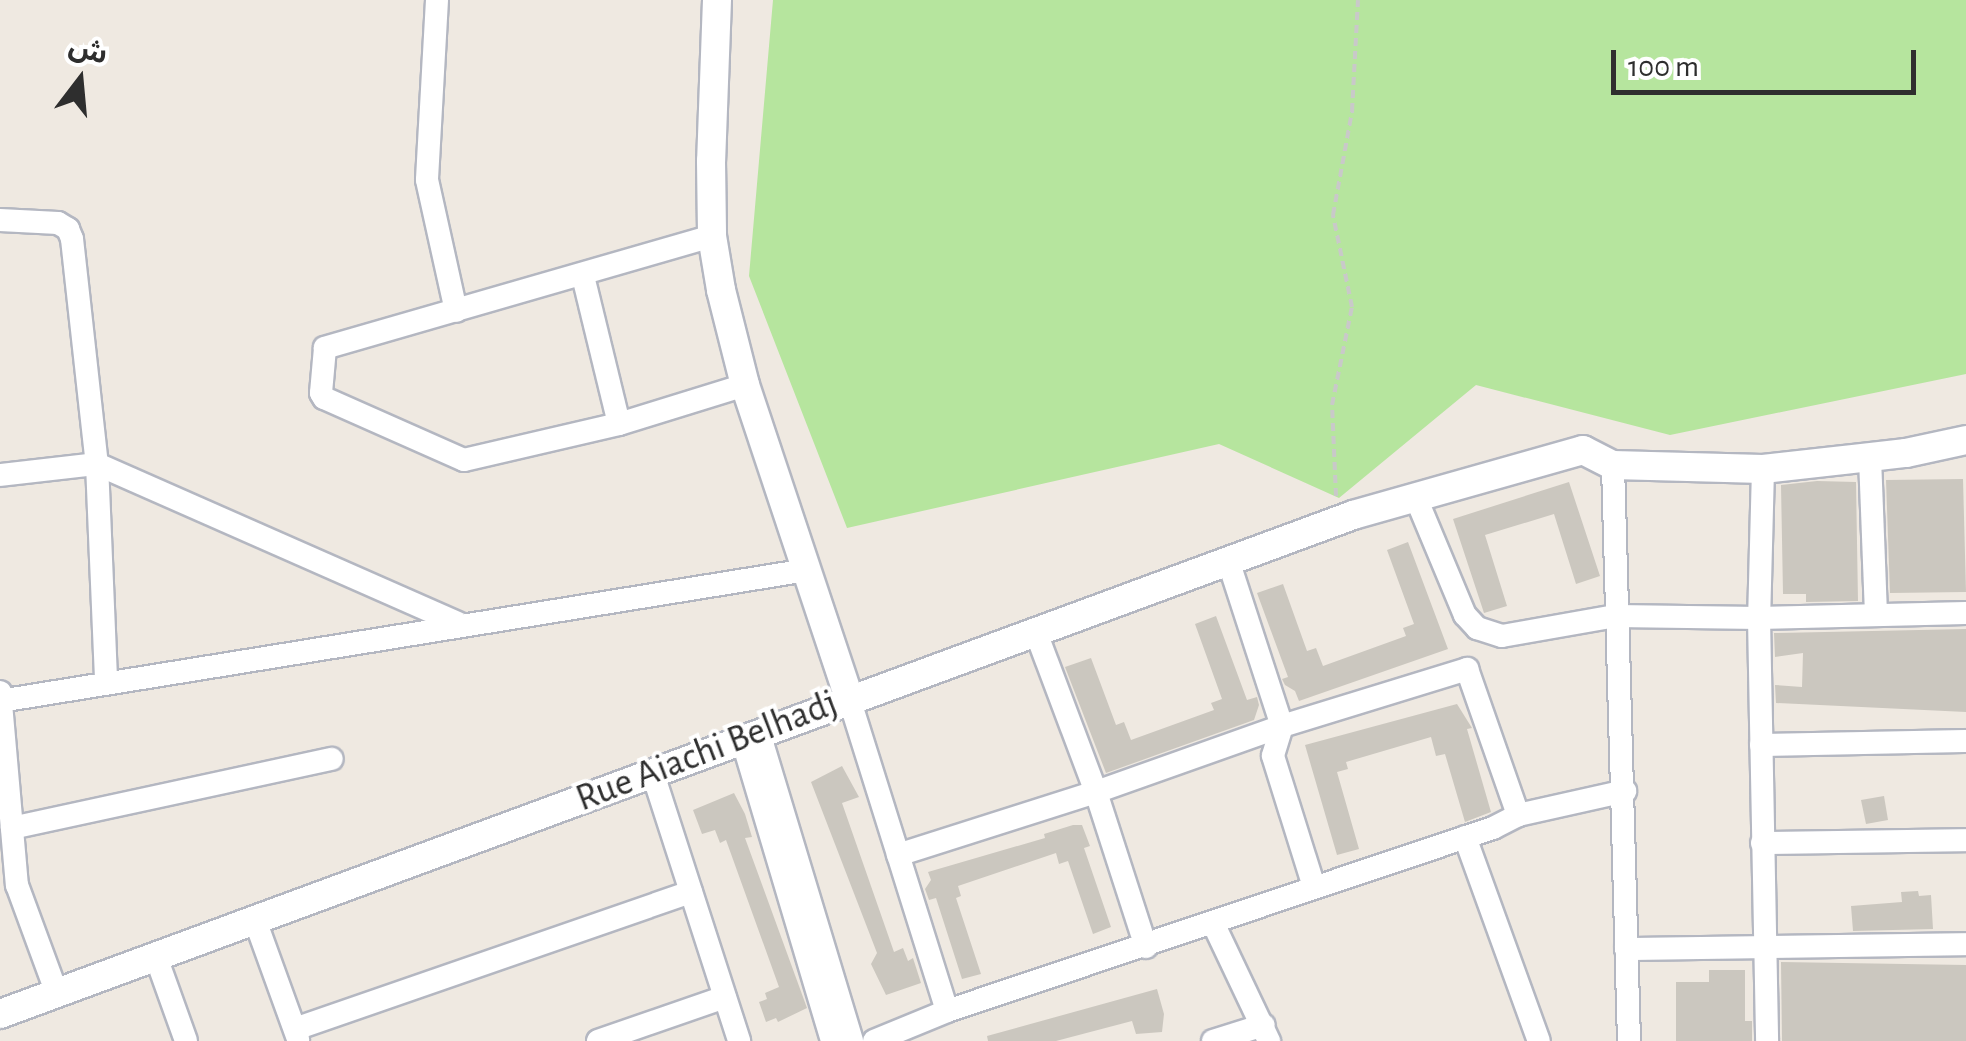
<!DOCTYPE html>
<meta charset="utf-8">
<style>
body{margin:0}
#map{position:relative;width:1966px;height:1041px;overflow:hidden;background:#efe9e1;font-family:"Alegreya Sans","Noto Sans Arabic",sans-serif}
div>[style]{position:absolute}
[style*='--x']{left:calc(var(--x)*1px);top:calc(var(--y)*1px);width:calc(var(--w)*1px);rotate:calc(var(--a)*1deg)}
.green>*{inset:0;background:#b6e59e}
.building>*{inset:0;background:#cbc7bf}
.path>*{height:4px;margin-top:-2px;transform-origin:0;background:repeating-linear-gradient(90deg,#c9c9c9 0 8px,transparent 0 13px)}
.roads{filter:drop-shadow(2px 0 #b4b7c1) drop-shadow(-2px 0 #b4b7c1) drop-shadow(0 2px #b4b7c1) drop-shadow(0 -2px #b4b7c1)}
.minor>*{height:22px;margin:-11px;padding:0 11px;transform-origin:11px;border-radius:11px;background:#fff}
.tertiary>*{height:28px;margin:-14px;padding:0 14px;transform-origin:14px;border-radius:14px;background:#fff}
span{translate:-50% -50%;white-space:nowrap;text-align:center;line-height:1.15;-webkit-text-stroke:8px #fff;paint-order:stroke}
.street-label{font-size:38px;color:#2e2e2e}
.north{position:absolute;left:30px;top:30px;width:100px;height:100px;-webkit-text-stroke:8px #fff;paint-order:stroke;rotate:16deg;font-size:28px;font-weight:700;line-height:40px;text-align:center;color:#2e2e2e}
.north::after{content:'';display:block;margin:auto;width:35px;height:45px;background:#2e2e2e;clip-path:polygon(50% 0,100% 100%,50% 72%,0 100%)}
.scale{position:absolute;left:1611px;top:50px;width:305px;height:45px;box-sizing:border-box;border:5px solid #2e2e2e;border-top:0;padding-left:12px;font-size:30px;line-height:35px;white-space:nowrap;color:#2e2e2e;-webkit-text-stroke:8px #fff;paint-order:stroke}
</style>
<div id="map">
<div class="green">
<div style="clip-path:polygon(773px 0,1966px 0,1966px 374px,1670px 435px,1476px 385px,1339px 498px,1219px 444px,847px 528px,749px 276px)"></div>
</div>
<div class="building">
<div style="clip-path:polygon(1963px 479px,1966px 592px,1890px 593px,1886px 480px)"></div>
<div style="clip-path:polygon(1817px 481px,1856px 482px,1858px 601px,1806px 602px,1806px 594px,1783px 594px,1781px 485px)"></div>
<div style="clip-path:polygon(1569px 482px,1600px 576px,1576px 584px,1554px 514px,1485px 535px,1507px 606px,1484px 613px,1453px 519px)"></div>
<div style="clip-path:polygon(1408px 542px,1448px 649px,1299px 701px,1295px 691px,1285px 685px,1282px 679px,1288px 677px,1257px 593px,1283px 584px,1307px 651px,1316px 648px,1323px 666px,1406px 636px,1403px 628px,1414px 624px,1387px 550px)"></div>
<div style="clip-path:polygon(1216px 616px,1247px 700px,1257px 697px,1259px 705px,1254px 720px,1106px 773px,1065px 667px,1091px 658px,1116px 725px,1124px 722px,1131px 740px,1214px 710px,1211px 703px,1222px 699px,1195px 624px)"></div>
<div style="clip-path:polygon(1966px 629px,1966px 712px,1776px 703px,1775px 685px,1802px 687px,1803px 653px,1775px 657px,1774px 633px)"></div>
<div style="clip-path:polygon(1457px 704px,1472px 728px,1467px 729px,1491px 812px,1465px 822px,1445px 754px,1436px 756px,1431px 737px,1346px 762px,1348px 769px,1337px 772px,1359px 849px,1337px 855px,1305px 745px)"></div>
<div style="clip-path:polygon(842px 766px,859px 797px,842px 803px,894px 952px,903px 948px,908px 961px,913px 958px,921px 983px,886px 995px,871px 964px,877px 953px,811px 782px)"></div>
<div style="clip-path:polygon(734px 793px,745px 814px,752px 837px,745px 838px,807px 1008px,778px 1022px,776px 1018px,766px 1022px,759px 1002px,767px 999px,765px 993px,779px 987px,726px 840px,720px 843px,715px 830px,702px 834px,693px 810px)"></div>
<div style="clip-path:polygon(1884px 796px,1888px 820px,1866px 824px,1861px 800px)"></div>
<div style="clip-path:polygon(1073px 825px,1082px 825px,1090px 846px,1084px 848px,1111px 927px,1093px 934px,1068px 861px,1059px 864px,1056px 853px,958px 886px,961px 896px,956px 898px,981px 974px,962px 979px,936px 898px,929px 900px,925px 889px,931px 880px,928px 872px,1045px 838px,1044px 834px)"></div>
<div style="clip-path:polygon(1918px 891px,1919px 896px,1931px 895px,1933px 929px,1853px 931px,1851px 906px,1902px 902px,1901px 892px)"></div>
<div style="clip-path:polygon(1781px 962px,1966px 965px,1966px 1041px,1782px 1041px)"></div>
<div style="clip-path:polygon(1709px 970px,1745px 970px,1745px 1021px,1752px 1021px,1752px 1041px,1676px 1041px,1676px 982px,1709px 982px)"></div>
<div style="clip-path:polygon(1157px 989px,1164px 1014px,1162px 1032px,1136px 1034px,1132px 1021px,1056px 1041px,988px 1041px,987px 1036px)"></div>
</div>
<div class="path">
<div style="--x:1336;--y:496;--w:91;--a:-92.5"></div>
<div style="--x:1332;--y:405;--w:100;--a:-78.5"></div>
<div style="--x:1352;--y:307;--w:94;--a:-101.7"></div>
<div style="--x:1333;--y:215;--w:106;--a:-79.6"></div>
<div style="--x:1352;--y:111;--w:111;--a:-86.9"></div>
</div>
<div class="roads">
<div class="minor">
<div style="--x:437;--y:0;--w:180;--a:93.2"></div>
<div style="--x:427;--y:180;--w:134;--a:77.5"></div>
<div style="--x:0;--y:220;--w:58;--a:3"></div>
<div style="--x:58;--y:223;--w:12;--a:31"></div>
<div style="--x:68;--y:229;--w:11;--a:68"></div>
<div style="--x:72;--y:239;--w:226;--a:83.7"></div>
<div style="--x:97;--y:464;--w:219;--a:87.6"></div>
<div style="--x:712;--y:236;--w:403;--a:163.9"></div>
<div style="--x:325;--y:348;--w:45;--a:95.1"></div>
<div style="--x:321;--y:393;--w:6;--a:59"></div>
<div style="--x:324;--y:398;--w:153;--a:23.9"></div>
<div style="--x:464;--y:460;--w:159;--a:-13.1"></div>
<div style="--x:619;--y:424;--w:132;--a:-17.2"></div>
<div style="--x:583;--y:276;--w:152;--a:76.3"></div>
<div style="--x:1870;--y:458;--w:157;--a:87.8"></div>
<div style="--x:1613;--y:465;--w:576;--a:88.41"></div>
<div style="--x:1763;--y:469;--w:149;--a:91.5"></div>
<div style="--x:1759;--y:618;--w:423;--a:88.9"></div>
<div style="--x:0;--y:475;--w:98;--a:-6.5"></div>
<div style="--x:97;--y:464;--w:394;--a:23.8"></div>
<div style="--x:1416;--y:498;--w:127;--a:67.3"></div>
<div style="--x:1465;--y:615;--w:18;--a:47"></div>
<div style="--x:1477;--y:628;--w:26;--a:18"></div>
<div style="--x:1502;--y:636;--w:116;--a:-10"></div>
<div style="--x:1616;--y:616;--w:143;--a:0.8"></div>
<div style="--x:1759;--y:618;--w:207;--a:-1.4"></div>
<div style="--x:1228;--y:560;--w:175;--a:72"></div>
<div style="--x:1282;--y:726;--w:194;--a:-17.1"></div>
<div style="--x:1467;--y:669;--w:155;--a:70.7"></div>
<div style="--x:0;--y:692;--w:194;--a:85"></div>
<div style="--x:17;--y:885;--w:116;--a:69.8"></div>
<div style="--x:849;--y:698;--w:328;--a:72.6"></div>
<div style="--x:0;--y:701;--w:818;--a:-9.22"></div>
<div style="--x:760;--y:736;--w:319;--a:73.2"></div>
<div style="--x:743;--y:742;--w:312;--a:73.4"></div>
<div style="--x:1761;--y:745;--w:205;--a:-1.1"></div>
<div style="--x:653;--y:774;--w:281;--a:72.1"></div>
<div style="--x:12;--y:828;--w:327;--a:-12.2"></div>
<div style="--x:1465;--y:837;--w:217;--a:70.1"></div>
<div style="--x:1762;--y:843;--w:204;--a:-0.8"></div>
<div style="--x:898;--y:855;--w:208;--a:-17.7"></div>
<div style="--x:1096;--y:792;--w:173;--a:-110.6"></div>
<div style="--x:255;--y:920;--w:127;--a:70.1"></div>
<div style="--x:1213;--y:923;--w:131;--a:64.6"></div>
<div style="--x:1146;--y:947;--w:163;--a:-107.9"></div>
<div style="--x:1096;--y:792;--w:197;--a:-19.5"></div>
<div style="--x:1282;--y:726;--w:31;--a:107"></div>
<div style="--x:1273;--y:756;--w:137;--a:72.6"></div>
<div style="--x:1626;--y:949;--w:340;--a:-0.8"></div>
<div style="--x:156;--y:957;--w:89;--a:70.3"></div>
<div style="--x:295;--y:1029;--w:419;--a:-19.1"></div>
<div style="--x:598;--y:1041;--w:134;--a:-19.1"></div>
<div style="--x:874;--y:1041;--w:79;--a:-22.3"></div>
<div style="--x:947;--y:1011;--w:576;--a:-18.53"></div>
<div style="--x:1493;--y:828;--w:28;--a:-27"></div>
<div style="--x:1518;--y:815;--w:110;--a:-12.6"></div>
<div style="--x:1213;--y:1041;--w:53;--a:-17.4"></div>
</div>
<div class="tertiary">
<div style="--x:717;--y:0;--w:161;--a:92.1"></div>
<div style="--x:711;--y:161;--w:75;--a:89.2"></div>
<div style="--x:712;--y:236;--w:55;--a:80.5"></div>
<div style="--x:721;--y:290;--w:98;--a:75.8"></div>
<div style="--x:745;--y:385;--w:330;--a:71.6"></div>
<div style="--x:0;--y:1014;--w:1442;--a:-20.24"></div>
<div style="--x:1353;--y:515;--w:239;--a:-15.8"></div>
<div style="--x:1583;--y:450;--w:34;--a:27"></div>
<div style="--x:1613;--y:465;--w:150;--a:1.5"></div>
<div style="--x:1763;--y:469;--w:144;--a:-6.4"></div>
<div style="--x:1906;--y:453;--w:61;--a:-12.2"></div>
</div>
</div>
<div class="street-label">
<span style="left:707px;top:752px;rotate:-21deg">Rue Aiachi Belhadj</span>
</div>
<div class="north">ش</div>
<div class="scale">100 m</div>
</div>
